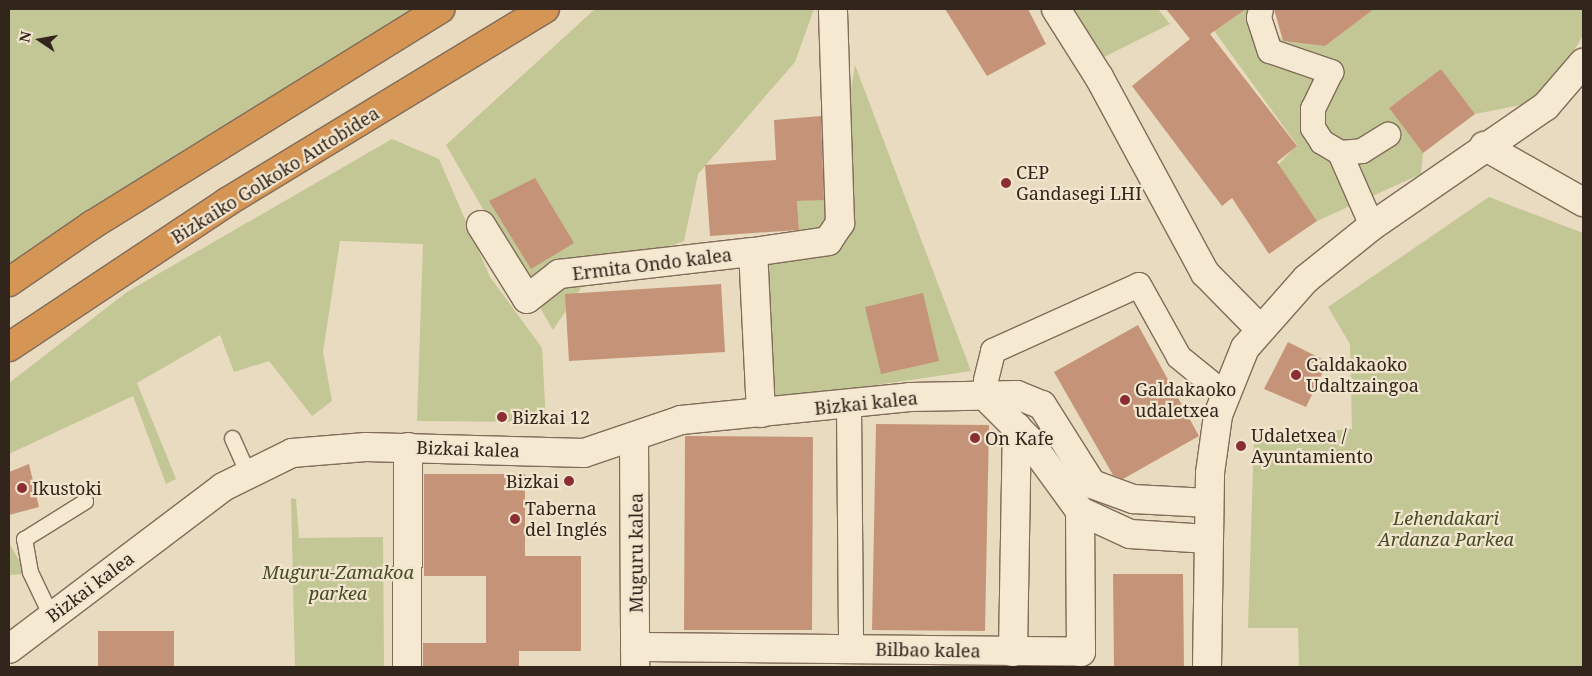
<!DOCTYPE html>
<meta charset="utf-8">
<style>
body{margin:0}
#map{position:relative;width:1592px;height:676px;overflow:hidden;background:#e9dbbf;font-family:"Noto Serif",serif}
div>[style]{position:absolute}
[style*='--x']{left:calc(var(--x)*1px);top:calc(var(--y)*1px);width:calc(var(--w)*1px);rotate:calc(var(--a)*1deg)}
.green>*{inset:0;background:#c3c695}
.building>*{inset:0;background:#c59478}
.roads{filter:drop-shadow(1px 0 #816c59) drop-shadow(-1px 0 #816c59) drop-shadow(0 1px #816c59) drop-shadow(0 -1px #816c59)}
.service>*{height:15px;margin:-7.5px;padding:0 7.5px;transform-origin:7.5px;border-radius:7.5px;background:#f5e9d2}
.pedestrian>*{height:24px;margin:-12px;padding:0 12px;transform-origin:12px;border-radius:12px;background:#f5e9d2}
.minor>*{height:28px;margin:-14px;padding:0 14px;transform-origin:14px;border-radius:14px;background:#f5e9d2}
.motorway>*{height:28px;margin:-14px;padding:0 14px;transform-origin:14px;border-radius:14px;background:#d49555}
.dots>*{width:14px;height:14px;translate:-50% -50%;box-sizing:border-box;border:2px solid #f2e5ce;border-radius:50%}
span{translate:-50% -50%;white-space:nowrap;text-align:center;line-height:1.15;-webkit-text-stroke:4.5px #f2e5ce;paint-order:stroke}
.poi-label{font-size:18px;color:#31251c}
.left{translate:0 -50%;text-align:left}
.right{translate:-100% -50%;text-align:right}
.street-label{font-size:18px;color:#31251c}
.park-label{font-size:18px;color:#444c25;font-style:italic}
.frame{position:absolute;inset:0;border:10px solid #31251c;pointer-events:none}
.north{position:absolute;left:15px;top:15px;width:50px;height:50px;-webkit-text-stroke:4px #f2e5ce;paint-order:stroke;rotate:282deg;font-size:14px;font-weight:700;line-height:20px;text-align:center;color:#31251c}
.north::after{content:'';display:block;margin:auto;width:18px;height:22px;background:#31251c;clip-path:polygon(50% 0,100% 100%,50% 72%,0 100%)}
</style>
<div id="map">
<div class="green">
<div style="clip-path:polygon(9px 9px,441px 9px,9px 285px)"></div>
<div style="clip-path:polygon(595px 9px,814px 9px,795px 62px,698px 174px,684px 241px,591px 273px,553px 330px,446px 145px)"></div>
<div style="clip-path:polygon(1067px 9px,1158px 9px,1170px 24px,1100px 59px)"></div>
<div style="clip-path:polygon(1213px 9px,1271px 9px,1267px 21px,1283px 41px,1325px 46px,1374px 9px,1583px 9px,1583px 36px,1541px 101px,1475px 114px,1441px 69px,1389px 108px,1423px 153px,1421px 174px,1317px 221px,1278px 165px,1297px 145px,1215px 32px)"></div>
<div style="clip-path:polygon(855px 65px,971px 371px,768px 401px,765px 260px,799px 230px,797px 201px,834px 199px)"></div>
<div style="clip-path:polygon(392px 139px,439px 159px,490px 277px,542px 348px,546px 422px,417px 421px,423px 244px,340px 241px,323px 352px,332px 401px,312px 416px,269px 361px,234px 372px,220px 335px,137px 383px,176px 479px,166px 484px,133px 396px,9px 454px,9px 383px,127px 292px)"></div>
<div style="clip-path:polygon(1489px 197px,1583px 233px,1583px 667px,1299px 667px,1298px 628px,1248px 628px,1254px 438px,1352px 429px,1350px 344px,1328px 307px)"></div>
<div style="clip-path:polygon(291px 498px,296px 499px,299px 538px,383px 537px,384px 667px,295px 667px)"></div>
<div style="clip-path:polygon(9px 543px,27px 574px,9px 575px)"></div>
</div>
<div class="building">
<div style="clip-path:polygon(945px 9px,1028px 9px,1046px 44px,987px 76px)"></div>
<div style="clip-path:polygon(1166px 9px,1246px 9px,1210px 34px,1297px 146px,1277px 162px,1317px 221px,1269px 254px,1232px 198px,1222px 206px,1132px 86px,1190px 39px)"></div>
<div style="clip-path:polygon(1274px 9px,1374px 9px,1325px 46px,1283px 41px)"></div>
<div style="clip-path:polygon(1441px 69px,1475px 114px,1423px 153px,1389px 108px)"></div>
<div style="clip-path:polygon(821px 116px,824px 200px,797px 201px,799px 230px,710px 236px,705px 165px,776px 160px,774px 120px)"></div>
<div style="clip-path:polygon(535px 178px,574px 243px,531px 269px,489px 201px)"></div>
<div style="clip-path:polygon(721px 284px,725px 352px,569px 361px,565px 294px)"></div>
<div style="clip-path:polygon(923px 293px,939px 361px,881px 374px,865px 307px)"></div>
<div style="clip-path:polygon(1138px 325px,1199px 436px,1123px 479px,1113px 475px,1054px 372px)"></div>
<div style="clip-path:polygon(1288px 342px,1328px 362px,1306px 407px,1264px 389px)"></div>
<div style="clip-path:polygon(876px 424px,989px 425px,985px 631px,872px 630px)"></div>
<div style="clip-path:polygon(685px 436px,813px 437px,812px 630px,684px 630px)"></div>
<div style="clip-path:polygon(29px 464px,39px 507px,9px 515px,9px 472px)"></div>
<div style="clip-path:polygon(424px 474px,525px 474px,525px 556px,581px 556px,581px 651px,519px 651px,519px 667px,423px 667px,423px 643px,486px 643px,486px 576px,424px 576px)"></div>
<div style="clip-path:polygon(1113px 574px,1183px 574px,1184px 667px,1114px 667px)"></div>
<div style="clip-path:polygon(98px 631px,174px 631px,174px 667px,98px 667px)"></div>
</div>
<div class="roads">
<div class="service">
<div style="--x:232;--y:438;--w:37;--a:66"></div>
<div style="--x:51;--y:616;--w:49;--a:-115.5"></div>
<div style="--x:30;--y:572;--w:34;--a:-100"></div>
<div style="--x:24;--y:539;--w:72;--a:-31.9"></div>
</div>
<div class="pedestrian">
<div style="--x:1261;--y:9;--w:9;--a:103"></div>
<div style="--x:1259;--y:18;--w:35;--a:72"></div>
<div style="--x:1270;--y:51;--w:65;--a:19"></div>
<div style="--x:1331;--y:72;--w:41;--a:115.9"></div>
<div style="--x:1313;--y:109;--w:19;--a:90"></div>
<div style="--x:1313;--y:128;--w:17;--a:57"></div>
<div style="--x:1322;--y:142;--w:21;--a:31"></div>
<div style="--x:1340;--y:153;--w:22;--a:-5"></div>
<div style="--x:1362;--y:151;--w:31;--a:-32"></div>
<div style="--x:1340;--y:153;--w:80;--a:66.3"></div>
<div style="--x:986;--y:380;--w:30;--a:-76"></div>
<div style="--x:993;--y:351;--w:160;--a:-24.3"></div>
<div style="--x:1139;--y:285;--w:82;--a:60.9"></div>
<div style="--x:1179;--y:357;--w:41;--a:39.1"></div>
<div style="--x:849;--y:406;--w:242;--a:89.5"></div>
</div>
<div class="minor">
<div style="--x:1056;--y:9;--w:80;--a:57.7"></div>
<div style="--x:1099;--y:77;--w:223;--a:61.6"></div>
<div style="--x:1205;--y:273;--w:78;--a:45.5"></div>
<div style="--x:1484;--y:146;--w:114;--a:29.5"></div>
<div style="--x:481;--y:225;--w:87;--a:58.1"></div>
<div style="--x:527;--y:299;--w:41;--a:-38"></div>
<div style="--x:559;--y:274;--w:195;--a:-6.5"></div>
<div style="--x:982;--y:393;--w:64;--a:45"></div>
<div style="--x:1027;--y:438;--w:90;--a:54"></div>
<div style="--x:1080;--y:511;--w:55;--a:24.7"></div>
<div style="--x:1130;--y:534;--w:78;--a:3.7"></div>
<div style="--x:761;--y:413;--w:161;--a:-92.8"></div>
<div style="--x:753;--y:252;--w:76;--a:-8.3"></div>
<div style="--x:828;--y:241;--w:22;--a:-56"></div>
<div style="--x:840;--y:223;--w:214;--a:-91.9"></div>
<div style="--x:634;--y:439;--w:228;--a:89.7"></div>
<div style="--x:635;--y:647;--w:446;--a:0.6"></div>
<div style="--x:1081;--y:652;--w:141;--a:-90.4"></div>
<div style="--x:9;--y:649;--w:268;--a:-37.1"></div>
<div style="--x:223;--y:487;--w:77;--a:-26.2"></div>
<div style="--x:292;--y:453;--w:74;--a:-4.6"></div>
<div style="--x:366;--y:447;--w:218;--a:1.6"></div>
<div style="--x:584;--y:453;--w:102;--a:-18.8"></div>
<div style="--x:681;--y:420;--w:230;--a:-5.7"></div>
<div style="--x:910;--y:397;--w:107;--a:-1.1"></div>
<div style="--x:1017;--y:395;--w:27;--a:22"></div>
<div style="--x:1042;--y:405;--w:93;--a:57.7"></div>
<div style="--x:1092;--y:484;--w:44;--a:20.1"></div>
<div style="--x:1133;--y:499;--w:76;--a:3"></div>
<div style="--x:1013;--y:652;--w:225;--a:-89"></div>
<div style="--x:407;--y:667;--w:220;--a:-89.7"></div>
<div style="--x:1207;--y:667;--w:194;--a:-89.1"></div>
<div style="--x:1210;--y:473;--w:59;--a:-82.1"></div>
<div style="--x:1218;--y:415;--w:72;--a:-68.1"></div>
<div style="--x:1245;--y:348;--w:92;--a:-48.5"></div>
<div style="--x:1306;--y:279;--w:85;--a:-38.8"></div>
<div style="--x:1372;--y:226;--w:211;--a:-34.6"></div>
<div style="--x:1546;--y:106;--w:57;--a:-49.3"></div>
</div>
<div class="motorway">
<div style="--x:9;--y:282;--w:101;--a:-34.5"></div>
<div style="--x:92;--y:225;--w:410;--a:-31.8"></div>
<div style="--x:9;--y:347;--w:262;--a:-33.6"></div>
<div style="--x:227;--y:202;--w:372;--a:-31.3"></div>
</div>
</div>
<div class="dots">
<div style="left:1006px;top:183px;background:#8b2e34"></div>
<div style="left:1296px;top:375px;background:#8b2e34"></div>
<div style="left:1125px;top:400px;background:#8b2e34"></div>
<div style="left:502px;top:417px;background:#8b2e34"></div>
<div style="left:975px;top:438px;background:#8b2e34"></div>
<div style="left:1241px;top:446px;background:#8b2e34"></div>
<div style="left:569px;top:481px;background:#8b2e34"></div>
<div style="left:22px;top:488px;background:#8b2e34"></div>
<div style="left:515px;top:519px;background:#8b2e34"></div>
</div>
<div class="poi-label">
<span class="left" style="left:1016px;top:183px">CEP<br>Gandasegi LHI</span>
<span class="left" style="left:1306px;top:375px">Galdakaoko<br>Udaltzaingoa</span>
<span class="left" style="left:1135px;top:400px">Galdakaoko<br>udaletxea</span>
<span class="left" style="left:512px;top:417px">Bizkai 12</span>
<span class="left" style="left:1251px;top:446px">Udaletxea /<br>Ayuntamiento</span>
<span class="left" style="left:985px;top:438px">On Kafe</span>
<span class="right" style="left:559px;top:481px">Bizkai</span>
<span class="left" style="left:32px;top:488px">Ikustoki</span>
<span class="left" style="left:525px;top:519px">Taberna<br>del Inglés</span>
</div>
<div class="street-label">
<span style="left:275px;top:175px;rotate:-32deg">Bizkaiko Golkoko Autobidea</span>
<span style="left:652px;top:264px;rotate:-7deg">Ermita Ondo kalea</span>
<span style="left:866px;top:403px;rotate:-6deg">Bizkai kalea</span>
<span style="left:468px;top:449px;rotate:2deg">Bizkai kalea</span>
<span style="left:636px;top:553px;rotate:-90deg">Muguru kalea</span>
<span style="left:90px;top:587px;rotate:-37deg">Bizkai kalea</span>
<span style="left:928px;top:650px;rotate:1deg">Bilbao kalea</span>
</div>
<div class="park-label">
<span style="left:1446px;top:529px">Lehendakari<br>Ardanza Parkea</span>
<span style="left:338px;top:583px">Muguru-Zamakoa<br>parkea</span>
</div>
<div class="frame"></div>
<div class="north">N</div>
</div>
